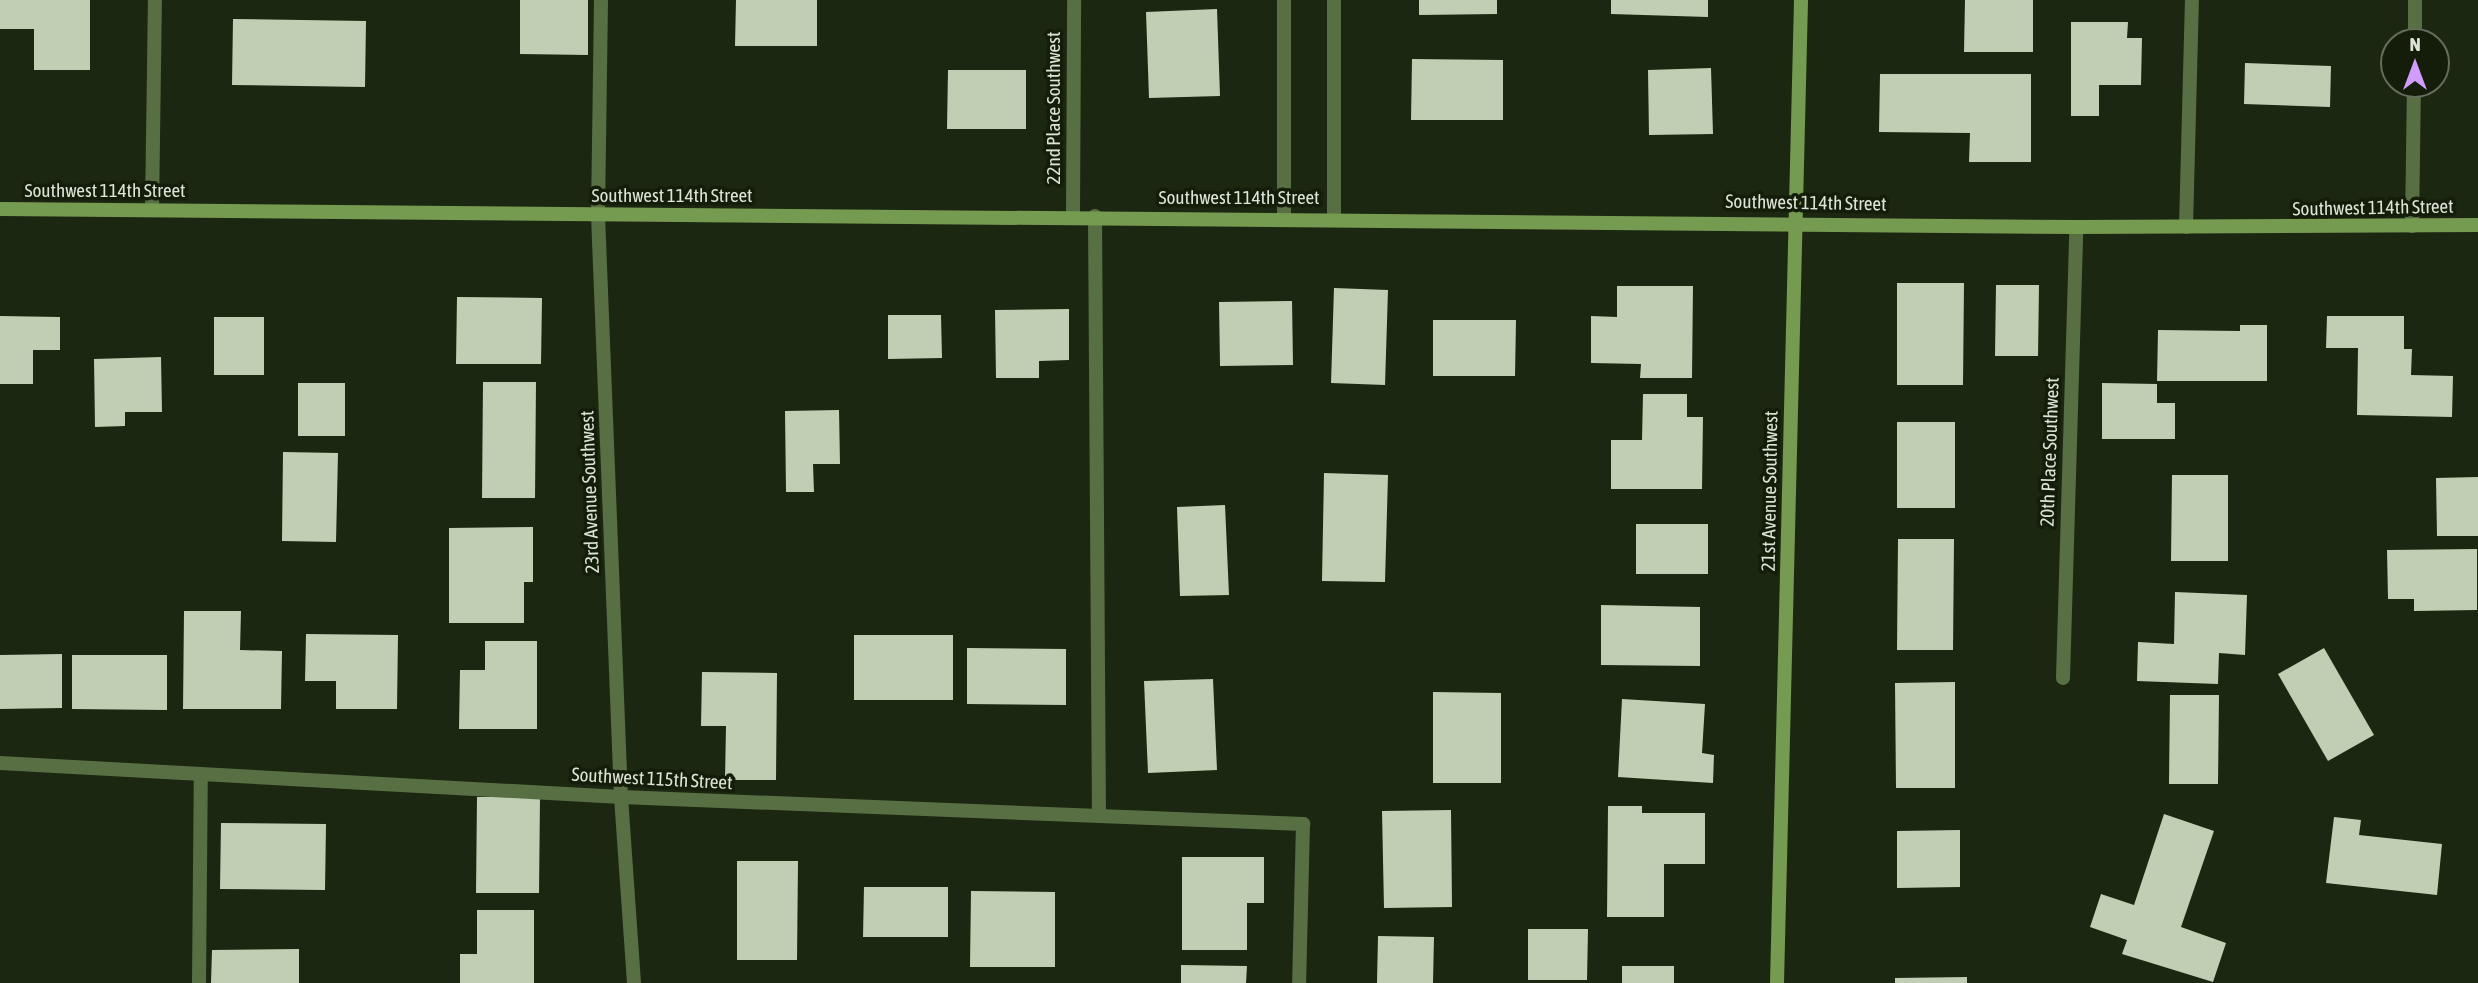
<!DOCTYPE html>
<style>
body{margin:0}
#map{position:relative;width:2478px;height:983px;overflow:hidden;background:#1c2712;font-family:"Asap Condensed",sans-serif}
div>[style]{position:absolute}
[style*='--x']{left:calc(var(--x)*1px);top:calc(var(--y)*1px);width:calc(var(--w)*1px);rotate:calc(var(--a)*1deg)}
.building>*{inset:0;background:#c0cfb4}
.lane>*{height:14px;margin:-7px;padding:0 7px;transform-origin:7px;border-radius:7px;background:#586f43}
.street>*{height:14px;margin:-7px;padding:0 7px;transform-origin:7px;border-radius:7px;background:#586f43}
.secondary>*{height:14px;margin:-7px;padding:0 7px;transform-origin:7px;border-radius:7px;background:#759b51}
span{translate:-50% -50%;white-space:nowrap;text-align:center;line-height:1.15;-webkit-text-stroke:7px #131d09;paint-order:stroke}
.street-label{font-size:19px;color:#dde4d7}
.north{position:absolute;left:2380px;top:28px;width:70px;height:70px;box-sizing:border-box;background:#131d09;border:2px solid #646d5b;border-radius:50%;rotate:0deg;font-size:19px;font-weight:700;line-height:28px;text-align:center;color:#dde4d7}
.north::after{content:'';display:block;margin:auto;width:24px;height:32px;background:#d09dff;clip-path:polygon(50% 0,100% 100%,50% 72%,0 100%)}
</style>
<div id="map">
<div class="building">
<div style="clip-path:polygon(0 0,90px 0,90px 70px,34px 70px,34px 29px,0 29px)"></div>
<div style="clip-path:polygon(520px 0,588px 0,588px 55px,520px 54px)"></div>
<div style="clip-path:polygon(736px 0,817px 0,817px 46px,735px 46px)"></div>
<div style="clip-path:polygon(1419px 0,1497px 0,1497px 14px,1419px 15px)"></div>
<div style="clip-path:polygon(1611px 0,1708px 0,1708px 17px,1611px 14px)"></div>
<div style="clip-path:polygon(1965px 0,2033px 0,2033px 52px,1964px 52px)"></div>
<div style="clip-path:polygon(1217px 9px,1220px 96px,1149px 98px,1146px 12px)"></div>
<div style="clip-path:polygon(233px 19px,366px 21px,365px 87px,232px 85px)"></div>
<div style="clip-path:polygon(2071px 22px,2128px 22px,2127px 38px,2142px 38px,2141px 85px,2099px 85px,2099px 116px,2071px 116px)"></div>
<div style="clip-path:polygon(1412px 59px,1503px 60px,1503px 120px,1411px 120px)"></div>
<div style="clip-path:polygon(2245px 63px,2331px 66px,2330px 107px,2244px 104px)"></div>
<div style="clip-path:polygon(1711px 68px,1713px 134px,1649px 135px,1648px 70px)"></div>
<div style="clip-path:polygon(948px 70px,1026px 70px,1026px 129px,947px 129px)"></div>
<div style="clip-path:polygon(1880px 74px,2031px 74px,2031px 162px,1969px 162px,1970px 133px,1879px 132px)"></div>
<div style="clip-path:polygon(1897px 283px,1964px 283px,1963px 385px,1897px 385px)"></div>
<div style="clip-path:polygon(1996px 285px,2039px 285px,2038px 356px,1995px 356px)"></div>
<div style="clip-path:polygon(1617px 286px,1693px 286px,1692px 378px,1640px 378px,1641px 364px,1591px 363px,1591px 316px,1617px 317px)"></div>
<div style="clip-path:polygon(1334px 288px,1388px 290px,1385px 385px,1331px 383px)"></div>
<div style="clip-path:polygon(457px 297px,542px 298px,541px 364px,456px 364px)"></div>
<div style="clip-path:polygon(1292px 301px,1293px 365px,1220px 366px,1219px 302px)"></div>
<div style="clip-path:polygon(1069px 309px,1069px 360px,1039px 361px,1039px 378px,996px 378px,995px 310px)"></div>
<div style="clip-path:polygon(888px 315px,941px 315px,942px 358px,888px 359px)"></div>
<div style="clip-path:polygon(0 316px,60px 317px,60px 350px,33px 350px,33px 384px,0 384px)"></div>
<div style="clip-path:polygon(2327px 316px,2404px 316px,2404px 349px,2412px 349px,2411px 375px,2453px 376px,2452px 417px,2357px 415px,2358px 348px,2326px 348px)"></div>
<div style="clip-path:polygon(214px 317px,264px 317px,264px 375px,214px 375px)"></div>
<div style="clip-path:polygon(1433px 320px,1516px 320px,1515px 376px,1433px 376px)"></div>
<div style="clip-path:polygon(2240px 325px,2267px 325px,2267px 381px,2157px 381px,2158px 330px,2240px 331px)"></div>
<div style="clip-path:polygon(161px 357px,162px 412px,125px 412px,125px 426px,95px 427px,94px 359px)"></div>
<div style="clip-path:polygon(483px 382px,536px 382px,535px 498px,482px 498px)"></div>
<div style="clip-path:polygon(298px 383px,345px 383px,345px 436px,298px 436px)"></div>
<div style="clip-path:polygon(2102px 383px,2157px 384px,2157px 403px,2175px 403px,2175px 439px,2102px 439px)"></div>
<div style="clip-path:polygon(1643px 394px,1687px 394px,1687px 417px,1703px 417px,1702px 489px,1611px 489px,1611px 440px,1642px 440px)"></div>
<div style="clip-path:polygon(839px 410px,840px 464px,813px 464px,814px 492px,786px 492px,785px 411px)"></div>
<div style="clip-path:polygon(1897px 422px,1955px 422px,1955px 508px,1897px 508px)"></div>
<div style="clip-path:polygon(283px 452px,338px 453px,336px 542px,282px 541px)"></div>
<div style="clip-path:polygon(1324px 473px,1388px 475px,1385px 582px,1322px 581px)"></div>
<div style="clip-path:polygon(2172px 475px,2228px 475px,2228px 561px,2171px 561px)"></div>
<div style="clip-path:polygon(2478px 477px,2478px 536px,2437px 536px,2436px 478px)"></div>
<div style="clip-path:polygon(1225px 505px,1229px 595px,1180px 596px,1177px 507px)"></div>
<div style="clip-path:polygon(1636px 524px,1708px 524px,1708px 574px,1636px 574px)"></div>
<div style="clip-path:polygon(533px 527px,533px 582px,524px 582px,524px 623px,449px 623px,449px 528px)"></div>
<div style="clip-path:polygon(1898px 539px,1954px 539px,1953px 650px,1897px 650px)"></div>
<div style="clip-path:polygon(2477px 549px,2477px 610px,2414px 611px,2414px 599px,2388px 599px,2387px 550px)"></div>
<div style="clip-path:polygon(2175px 592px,2247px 595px,2245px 655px,2219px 653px,2218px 684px,2137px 681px,2138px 642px,2174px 644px)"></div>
<div style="clip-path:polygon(1601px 605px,1700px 607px,1700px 666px,1601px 665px)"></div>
<div style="clip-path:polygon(184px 611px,241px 611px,240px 650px,282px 651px,281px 709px,183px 709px)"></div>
<div style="clip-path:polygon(306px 634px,398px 635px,397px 709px,336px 709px,336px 681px,305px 681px)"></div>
<div style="clip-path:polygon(854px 635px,953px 635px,953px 700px,854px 700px)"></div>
<div style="clip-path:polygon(485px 641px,537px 641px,537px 729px,459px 729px,460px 670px,485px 670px)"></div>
<div style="clip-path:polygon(967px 648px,1066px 649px,1066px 705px,967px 704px)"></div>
<div style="clip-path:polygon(2324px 648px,2374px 735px,2328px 761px,2278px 674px)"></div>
<div style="clip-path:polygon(62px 654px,62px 708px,0 709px,0 655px)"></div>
<div style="clip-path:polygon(72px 655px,167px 655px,167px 710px,72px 709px)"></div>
<div style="clip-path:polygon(702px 672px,777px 673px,776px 780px,725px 780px,726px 726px,701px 726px)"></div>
<div style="clip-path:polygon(1213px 679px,1217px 770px,1148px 773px,1144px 681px)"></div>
<div style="clip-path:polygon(1955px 682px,1955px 788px,1896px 788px,1895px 683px)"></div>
<div style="clip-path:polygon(1433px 692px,1501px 693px,1501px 783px,1433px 783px)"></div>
<div style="clip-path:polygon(2170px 695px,2219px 695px,2218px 784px,2169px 784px)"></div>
<div style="clip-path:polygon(1622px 699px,1705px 704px,1702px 753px,1714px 755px,1713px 783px,1618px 777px)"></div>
<div style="clip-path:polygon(477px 797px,540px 797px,539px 893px,476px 893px)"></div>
<div style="clip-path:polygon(1608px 806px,1642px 806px,1642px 813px,1705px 813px,1705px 864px,1664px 864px,1664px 917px,1607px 917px)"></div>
<div style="clip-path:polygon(1451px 810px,1452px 907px,1384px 908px,1382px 811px)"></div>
<div style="clip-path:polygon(2164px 814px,2214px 831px,2181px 927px,2226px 943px,2213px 982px,2122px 954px,2127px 940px,2090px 927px,2101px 894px,2134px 905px)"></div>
<div style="clip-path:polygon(2334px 817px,2361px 820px,2359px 835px,2442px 844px,2437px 895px,2326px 883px)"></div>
<div style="clip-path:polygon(221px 823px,326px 824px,325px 890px,220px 889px)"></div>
<div style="clip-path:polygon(1960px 830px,1960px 887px,1897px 888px,1897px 831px)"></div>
<div style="clip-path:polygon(1182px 857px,1264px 857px,1264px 903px,1247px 903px,1247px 950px,1182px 950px)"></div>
<div style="clip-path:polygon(737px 861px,798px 861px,797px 960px,737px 960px)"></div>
<div style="clip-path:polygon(864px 887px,948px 887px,948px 937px,863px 937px)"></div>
<div style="clip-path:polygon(971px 891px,1055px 892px,1055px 967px,970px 967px)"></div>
<div style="clip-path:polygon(477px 910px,534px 910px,534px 983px,460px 983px,460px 954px,477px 954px)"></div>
<div style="clip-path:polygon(1528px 929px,1588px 929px,1587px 980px,1528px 980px)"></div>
<div style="clip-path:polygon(1378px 936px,1434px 937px,1433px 983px,1377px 983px)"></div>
<div style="clip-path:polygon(299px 949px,299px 983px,211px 983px,212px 950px)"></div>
<div style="clip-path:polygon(1181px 965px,1247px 966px,1246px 983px,1181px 983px)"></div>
<div style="clip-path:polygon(1622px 966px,1674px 966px,1674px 983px,1622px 983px)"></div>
<div style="clip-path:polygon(1967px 977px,1967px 983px,1895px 983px,1895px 978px)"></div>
</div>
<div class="lane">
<div style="--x:1334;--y:0;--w:218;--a:90"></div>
<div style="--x:1095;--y:216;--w:600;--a:89.62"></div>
<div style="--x:1284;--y:218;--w:218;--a:-90"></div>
<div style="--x:199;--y:983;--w:209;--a:-89.5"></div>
</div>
<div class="street">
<div style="--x:601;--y:0;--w:215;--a:90.8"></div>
<div style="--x:598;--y:215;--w:582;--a:87.74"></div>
<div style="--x:621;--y:797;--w:186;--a:86"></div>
<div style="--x:2415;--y:42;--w:42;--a:-90"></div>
<div style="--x:152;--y:210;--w:210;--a:-89.2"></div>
<div style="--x:1073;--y:216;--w:216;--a:-89.7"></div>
<div style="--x:2412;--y:226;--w:142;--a:-89.2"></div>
<div style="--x:2186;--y:227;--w:227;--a:-88.5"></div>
<div style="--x:2063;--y:678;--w:451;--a:-88.3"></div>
<div style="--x:0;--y:763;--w:622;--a:3.13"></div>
<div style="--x:621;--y:797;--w:683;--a:2.27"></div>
<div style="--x:1303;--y:824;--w:159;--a:91.4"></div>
</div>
<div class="secondary">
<div style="--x:0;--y:209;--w:2076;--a:0.5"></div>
<div style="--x:2076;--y:227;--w:402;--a:-0.3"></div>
<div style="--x:1777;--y:983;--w:983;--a:-88.6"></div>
</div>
<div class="street-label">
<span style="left:1054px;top:108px;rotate:-90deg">22nd Place Southwest</span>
<span style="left:105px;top:191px">Southwest 114th Street</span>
<span style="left:672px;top:196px">Southwest 114th Street</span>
<span style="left:1239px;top:198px">Southwest 114th Street</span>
<span style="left:1806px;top:203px;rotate:1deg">Southwest 114th Street</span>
<span style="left:2373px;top:208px;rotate:-1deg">Southwest 114th Street</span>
<span style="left:2050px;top:452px;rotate:-88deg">20th Place Southwest</span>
<span style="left:1770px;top:491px;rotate:-89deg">21st Avenue Southwest</span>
<span style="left:590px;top:492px;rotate:-92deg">23rd Avenue Southwest</span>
<span style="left:652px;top:779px;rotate:3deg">Southwest 115th Street</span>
</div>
<div class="north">N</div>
</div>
